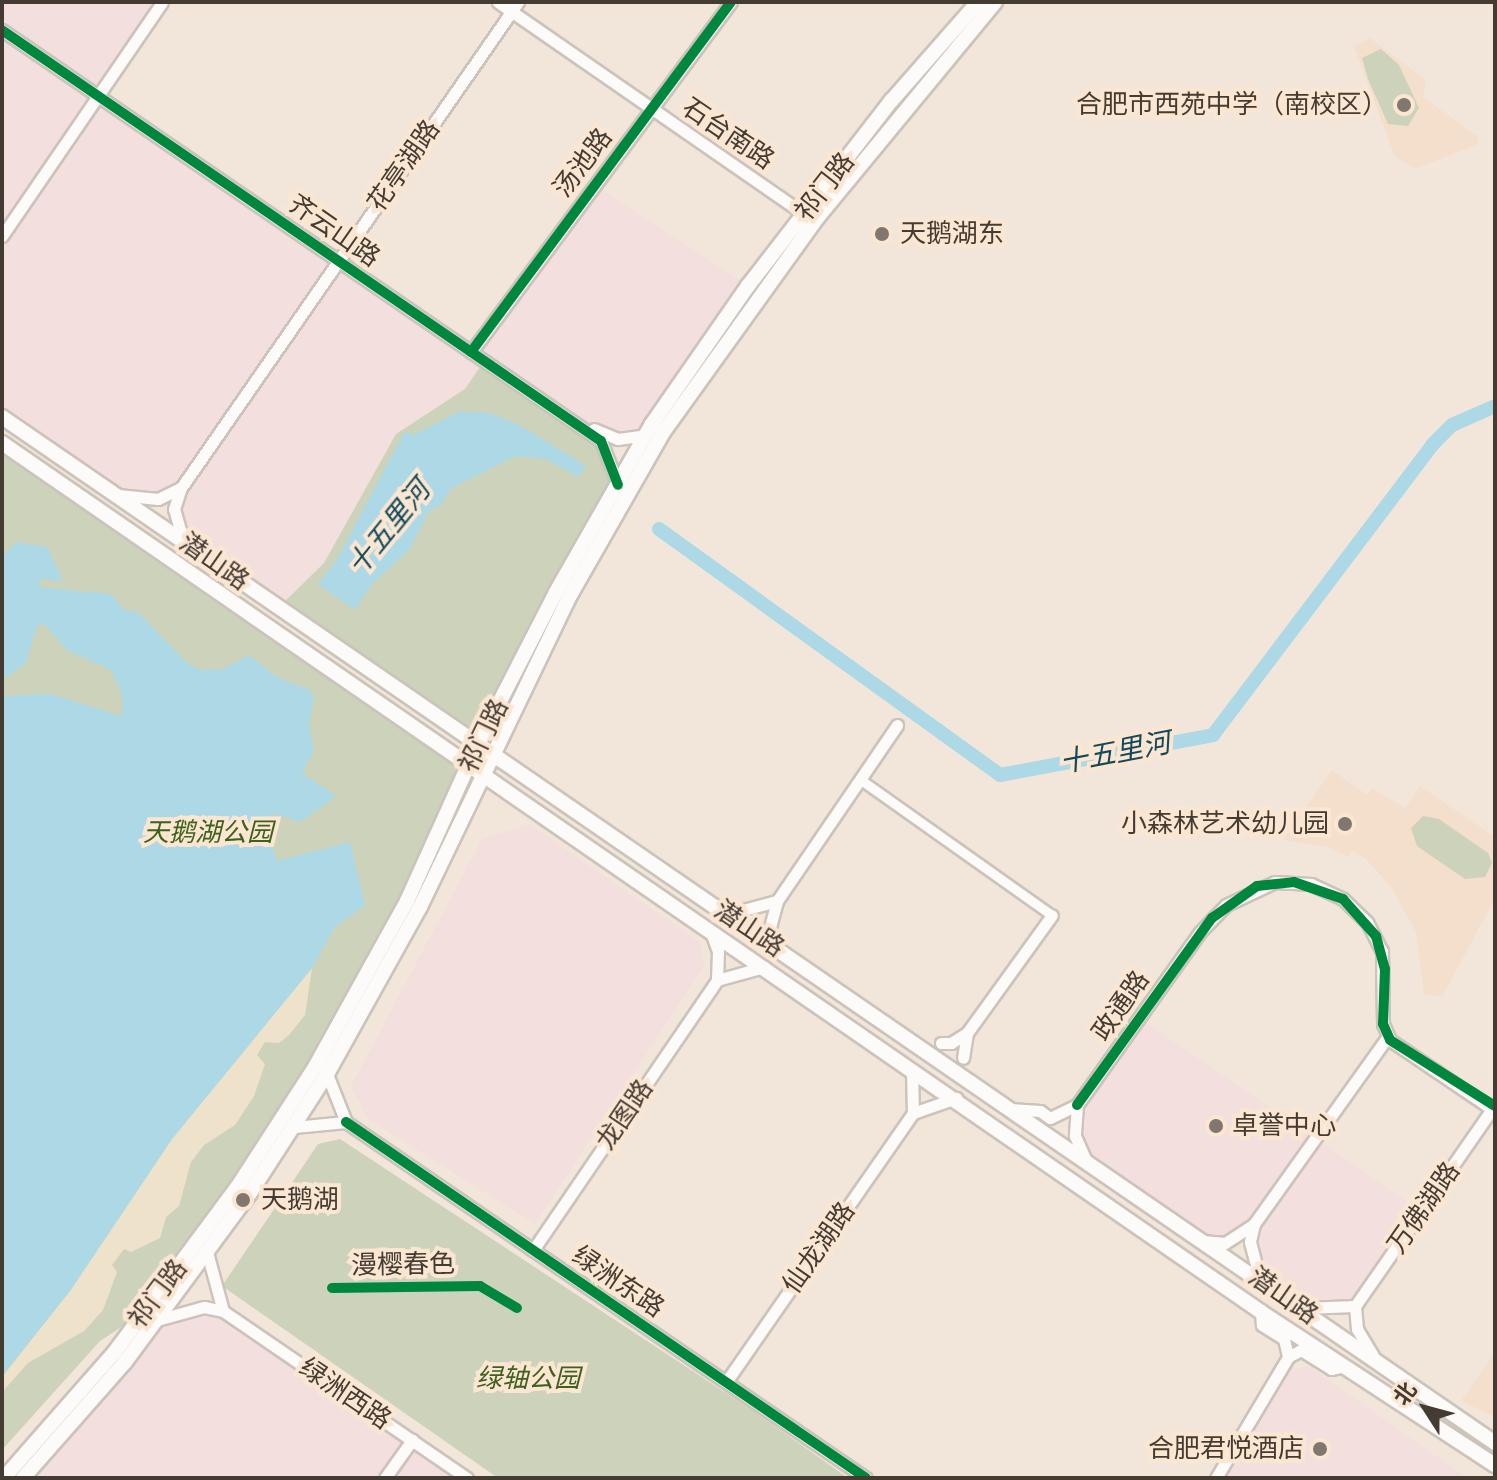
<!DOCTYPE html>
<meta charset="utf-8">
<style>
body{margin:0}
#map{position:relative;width:1497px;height:1480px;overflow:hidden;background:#f2e6db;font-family:Bitter,"Noto Sans SC",serif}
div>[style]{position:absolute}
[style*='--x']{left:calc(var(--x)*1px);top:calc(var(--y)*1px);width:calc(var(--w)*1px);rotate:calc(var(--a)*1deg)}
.commercial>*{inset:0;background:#f2dfde}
.built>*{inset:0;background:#f3dfcb}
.green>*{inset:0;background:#cdd3ba}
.sand>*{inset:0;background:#eee3ca}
.water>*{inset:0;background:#add8e6}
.river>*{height:14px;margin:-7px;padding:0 7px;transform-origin:7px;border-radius:7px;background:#add8e6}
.roads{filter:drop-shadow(2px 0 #ccc3ba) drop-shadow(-2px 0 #ccc3ba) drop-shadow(0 2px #ccc3ba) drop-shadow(0 -2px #ccc3ba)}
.minor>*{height:9px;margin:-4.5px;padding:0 4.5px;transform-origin:4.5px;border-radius:4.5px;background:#fdfbfa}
.tertiary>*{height:11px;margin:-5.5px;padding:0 5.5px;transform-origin:5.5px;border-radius:5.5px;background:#fdfbfa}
.primary>*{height:14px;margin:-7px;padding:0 7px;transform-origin:7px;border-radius:7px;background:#fdfbfa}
.cycleway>*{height:10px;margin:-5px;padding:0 5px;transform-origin:5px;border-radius:5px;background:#00873e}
.dots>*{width:22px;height:22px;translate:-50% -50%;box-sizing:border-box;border:4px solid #fbe6d2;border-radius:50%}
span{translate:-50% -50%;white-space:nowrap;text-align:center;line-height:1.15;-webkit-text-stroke:8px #fbe6d2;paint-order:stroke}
.poi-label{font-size:26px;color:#443b33}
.right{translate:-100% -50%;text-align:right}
.left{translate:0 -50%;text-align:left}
.street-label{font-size:26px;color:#443b33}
.park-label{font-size:26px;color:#3e621e;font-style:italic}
.water-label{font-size:28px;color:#11495b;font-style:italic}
.frame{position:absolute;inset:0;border:4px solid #443b33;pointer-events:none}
.north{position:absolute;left:1385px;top:1368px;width:80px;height:80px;-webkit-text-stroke:6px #fbe6d2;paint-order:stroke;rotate:306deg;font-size:22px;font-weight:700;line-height:32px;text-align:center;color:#443b33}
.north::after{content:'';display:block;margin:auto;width:28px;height:36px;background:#443b33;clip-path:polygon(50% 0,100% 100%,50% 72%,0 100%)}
</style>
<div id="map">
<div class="commercial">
<div style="clip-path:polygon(2px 2px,153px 2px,96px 87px,2px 23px)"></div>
<div style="clip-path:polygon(2px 30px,92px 92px,2px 225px)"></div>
<div style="clip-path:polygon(98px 96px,332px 256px,172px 490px,158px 499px,127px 497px,2px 417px,2px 236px)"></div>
<div style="clip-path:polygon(595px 185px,748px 286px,646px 435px,599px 433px,474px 347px)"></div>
<div style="clip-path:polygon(339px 261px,484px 361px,465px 389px,396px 434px,324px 563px,279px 607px,183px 541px,175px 522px,181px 488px)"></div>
<div style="clip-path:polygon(529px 824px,700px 942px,704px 966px,535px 1224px,368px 1119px,351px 1086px,482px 839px)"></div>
<div style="clip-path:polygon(1139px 1018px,1421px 1211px,1355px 1306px,1315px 1311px,1260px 1279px,1254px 1225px,1239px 1237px,1203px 1241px,1087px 1163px,1075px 1136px,1077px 1105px)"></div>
<div style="clip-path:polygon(190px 1309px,223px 1311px,467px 1478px,23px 1478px,157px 1320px)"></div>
<div style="clip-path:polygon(1309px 1366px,1467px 1478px,1224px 1478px,1291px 1369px)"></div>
</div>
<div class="built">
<div style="clip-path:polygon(1370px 38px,1426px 80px,1423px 97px,1477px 136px,1479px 144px,1414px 169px,1394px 155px,1354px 46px)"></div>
<div style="clip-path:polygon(1332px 770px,1367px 795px,1372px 788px,1405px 808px,1420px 786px,1495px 837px,1495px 898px,1442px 997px,1424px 994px,1416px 932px,1391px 887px,1366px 859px,1353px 851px,1348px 857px,1328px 847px,1283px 840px)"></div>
<div style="clip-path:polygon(1495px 1352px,1495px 1417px,1461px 1401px)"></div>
</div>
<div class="green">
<div style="clip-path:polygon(1381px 49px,1399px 65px,1419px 108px,1408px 126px,1388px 124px,1368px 79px,1362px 58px)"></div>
<div style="clip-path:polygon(484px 361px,601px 441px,618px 485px,478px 744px,279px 607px,324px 563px,396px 434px,465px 389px)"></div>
<div style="clip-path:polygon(2px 443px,470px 763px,310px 1077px,146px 1311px,100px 1341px,2px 1450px)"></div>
<div style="clip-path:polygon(1423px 816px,1439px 819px,1488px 853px,1492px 863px,1485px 877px,1465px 879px,1417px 846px,1411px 828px)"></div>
<div style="clip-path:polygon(340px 1139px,755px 1412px,848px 1478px,498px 1478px,222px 1286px,318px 1144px)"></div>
</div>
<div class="sand">
<div style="clip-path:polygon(312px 968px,305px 1015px,289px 1035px,279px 1043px,265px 1042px,257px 1055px,265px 1064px,254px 1096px,235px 1125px,204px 1145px,191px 1162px,179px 1206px,166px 1217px,160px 1238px,131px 1252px,124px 1249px,112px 1265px,117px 1272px,103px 1310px,84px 1331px,28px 1363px,2px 1392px,2px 1377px,70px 1291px,172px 1139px)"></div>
</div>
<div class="water">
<div style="clip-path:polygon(460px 411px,490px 413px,523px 427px,586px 466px,578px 477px,546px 459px,516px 456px,450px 489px,442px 504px,428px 512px,409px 550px,371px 585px,355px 610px,318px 584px,337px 559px,405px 431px,413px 435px)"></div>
<div style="clip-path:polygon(16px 542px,47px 547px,63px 581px,40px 579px,39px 587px,111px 594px,123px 609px,139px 613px,187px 663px,201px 670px,223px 669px,249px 655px,277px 677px,308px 689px,314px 696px,309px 726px,314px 750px,302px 773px,336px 796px,300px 822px,277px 814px,263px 818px,277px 861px,350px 842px,365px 905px,334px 928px,312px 968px,172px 1139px,70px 1291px,2px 1376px,2px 696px,50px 694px,122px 716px,122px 694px,111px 670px,67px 650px,44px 624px,37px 626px,26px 663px,2px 680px,2px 558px)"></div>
</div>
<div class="river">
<div style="--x:659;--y:529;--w:420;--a:35.8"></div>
<div style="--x:1000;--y:775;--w:217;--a:-10.6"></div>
<div style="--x:1213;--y:735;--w:365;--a:-52.9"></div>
<div style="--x:1433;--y:444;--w:27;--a:-45"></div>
<div style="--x:1452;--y:425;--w:47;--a:-23.8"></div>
</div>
<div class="roads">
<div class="minor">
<div style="--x:861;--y:780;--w:234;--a:35.3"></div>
</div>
<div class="tertiary">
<div style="--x:498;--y:2;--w:379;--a:34.7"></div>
<div style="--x:2;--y:30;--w:726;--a:34.46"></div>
<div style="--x:601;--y:441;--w:47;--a:68.9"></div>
<div style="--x:2;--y:236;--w:283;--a:-55.6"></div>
<div style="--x:471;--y:352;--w:436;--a:-53.4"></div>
<div style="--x:594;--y:429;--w:26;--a:23"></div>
<div style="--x:618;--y:439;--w:28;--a:-8"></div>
<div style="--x:118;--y:495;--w:40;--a:5.7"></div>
<div style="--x:158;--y:499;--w:25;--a:-26"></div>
<div style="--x:183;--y:540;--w:32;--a:-106"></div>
<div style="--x:174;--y:509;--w:22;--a:-72"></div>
<div style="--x:181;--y:488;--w:591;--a:-55.26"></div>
<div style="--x:777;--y:901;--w:213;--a:-55.7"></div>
<div style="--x:728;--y:914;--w:51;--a:-14.9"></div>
<div style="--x:777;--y:901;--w:27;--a:105"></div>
<div style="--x:770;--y:927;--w:20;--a:75"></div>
<div style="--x:711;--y:932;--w:20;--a:70"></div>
<div style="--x:718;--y:951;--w:29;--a:92"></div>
<div style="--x:717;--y:980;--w:49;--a:-15.5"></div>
<div style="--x:967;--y:1033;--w:145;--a:-54.2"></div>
<div style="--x:941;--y:1043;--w:10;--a:0"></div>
<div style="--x:951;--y:1043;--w:19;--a:-32"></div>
<div style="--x:967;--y:1033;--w:25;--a:99"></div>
<div style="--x:912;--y:1070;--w:43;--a:88.7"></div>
<div style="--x:913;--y:1113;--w:46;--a:-19.2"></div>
<div style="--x:1077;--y:1105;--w:212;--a:-54.6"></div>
<div style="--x:1200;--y:932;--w:37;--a:-46"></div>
<div style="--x:1226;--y:905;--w:54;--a:-25.1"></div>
<div style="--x:1275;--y:882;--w:36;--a:3"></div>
<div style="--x:1311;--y:884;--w:35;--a:25"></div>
<div style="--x:1343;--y:899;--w:33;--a:44"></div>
<div style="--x:1367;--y:922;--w:33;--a:63"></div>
<div style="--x:1382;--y:951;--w:73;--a:89.2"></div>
<div style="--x:1383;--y:1024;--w:17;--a:66"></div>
<div style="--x:1390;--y:1040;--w:123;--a:34.1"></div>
<div style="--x:1492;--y:1109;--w:240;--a:124.8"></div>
<div style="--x:1010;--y:1109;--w:30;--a:4"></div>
<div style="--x:1040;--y:1111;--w:12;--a:35"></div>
<div style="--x:1050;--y:1118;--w:30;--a:-26"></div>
<div style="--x:1077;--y:1105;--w:31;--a:94"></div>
<div style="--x:1075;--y:1136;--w:30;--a:66"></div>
<div style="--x:346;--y:1122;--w:630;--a:34.4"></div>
<div style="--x:294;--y:1127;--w:52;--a:-5.5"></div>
<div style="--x:346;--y:1122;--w:52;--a:-111.6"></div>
<div style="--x:1254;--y:1224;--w:231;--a:-54.5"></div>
<div style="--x:1203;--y:1241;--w:22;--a:5"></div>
<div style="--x:1225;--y:1243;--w:35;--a:-33"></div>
<div style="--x:1254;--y:1224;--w:18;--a:103"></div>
<div style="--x:1250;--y:1242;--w:38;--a:75"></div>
<div style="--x:533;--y:1250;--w:327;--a:-55.7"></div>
<div style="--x:1303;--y:1308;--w:52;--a:-2.2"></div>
<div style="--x:1355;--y:1306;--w:23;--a:85"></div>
<div style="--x:1357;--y:1329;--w:31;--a:59"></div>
<div style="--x:223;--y:1311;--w:296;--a:34.4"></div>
<div style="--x:1261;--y:1312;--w:13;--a:86"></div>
<div style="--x:1262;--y:1325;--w:26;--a:32"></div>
<div style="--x:1284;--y:1339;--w:18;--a:77"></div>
<div style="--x:1288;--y:1357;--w:15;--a:-28"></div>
<div style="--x:1301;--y:1350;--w:36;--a:32"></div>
<div style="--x:1331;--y:1369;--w:14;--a:-12"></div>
<div style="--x:157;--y:1320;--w:49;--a:-15.5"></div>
<div style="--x:204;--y:1307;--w:19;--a:12"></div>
<div style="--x:223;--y:1311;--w:61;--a:-105.2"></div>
<div style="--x:726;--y:1382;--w:328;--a:-55.2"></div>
<div style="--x:385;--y:1478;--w:47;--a:-54.6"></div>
<div style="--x:1216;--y:1478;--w:141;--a:-59.2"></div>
</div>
<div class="primary">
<div style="--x:2;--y:417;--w:1812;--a:34.5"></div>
<div style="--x:2;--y:443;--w:1530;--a:34.61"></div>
<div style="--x:1261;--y:1312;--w:280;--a:33.2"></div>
<div style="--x:4;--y:1478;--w:167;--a:-48.7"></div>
<div style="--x:114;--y:1353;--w:208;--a:-53.4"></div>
<div style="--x:238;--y:1186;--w:142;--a:-57.1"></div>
<div style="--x:315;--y:1067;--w:190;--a:-61"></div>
<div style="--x:407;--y:901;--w:172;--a:-65.7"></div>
<div style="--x:478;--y:744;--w:171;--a:-62.8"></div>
<div style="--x:556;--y:592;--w:193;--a:-60.3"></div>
<div style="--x:652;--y:424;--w:168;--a:-55.2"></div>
<div style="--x:748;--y:286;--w:235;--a:-52.3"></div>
<div style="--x:892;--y:100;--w:130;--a:-48.7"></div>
<div style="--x:23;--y:1478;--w:154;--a:-48.7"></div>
<div style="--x:125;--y:1362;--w:210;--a:-53.5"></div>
<div style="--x:250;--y:1193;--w:142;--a:-57.1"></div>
<div style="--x:327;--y:1074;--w:191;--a:-60.9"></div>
<div style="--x:420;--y:907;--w:342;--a:-64.3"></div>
<div style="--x:568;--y:599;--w:193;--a:-60.3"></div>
<div style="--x:664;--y:431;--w:264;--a:-54.3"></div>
<div style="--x:818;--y:217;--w:278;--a:-50.5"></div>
</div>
</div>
<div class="cycleway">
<div style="--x:2;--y:30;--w:726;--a:34.46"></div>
<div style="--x:601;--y:441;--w:47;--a:68.9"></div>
<div style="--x:471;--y:352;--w:436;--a:-53.4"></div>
<div style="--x:1077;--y:1105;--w:231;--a:-54.2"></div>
<div style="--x:1212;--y:918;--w:55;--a:-35.4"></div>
<div style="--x:1257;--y:886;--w:37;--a:-6"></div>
<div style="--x:1294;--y:882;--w:52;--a:19.1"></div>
<div style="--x:1343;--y:899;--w:50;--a:48.3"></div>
<div style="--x:1376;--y:936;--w:34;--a:75"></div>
<div style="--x:1385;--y:969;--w:55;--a:92.1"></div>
<div style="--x:1383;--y:1024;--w:17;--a:66"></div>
<div style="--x:1390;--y:1040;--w:124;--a:32.2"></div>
<div style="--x:346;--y:1122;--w:630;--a:34.4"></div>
<div style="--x:332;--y:1288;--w:148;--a:-0.8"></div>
<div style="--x:480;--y:1286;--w:43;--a:30.7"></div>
</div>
<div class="dots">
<div style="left:1404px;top:105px;background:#81776e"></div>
<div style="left:882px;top:234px;background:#81776e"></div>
<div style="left:1345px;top:824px;background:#81776e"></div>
<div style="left:1216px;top:1126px;background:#81776e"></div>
<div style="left:243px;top:1200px;background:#81776e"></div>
<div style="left:1320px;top:1449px;background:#81776e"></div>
</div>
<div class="poi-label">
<span class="right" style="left:1388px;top:105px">合肥市西苑中学（南校区）</span>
<span class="left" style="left:900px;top:234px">天鹅湖东</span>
<span class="right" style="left:1329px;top:824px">小森林艺术幼儿园</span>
<span class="left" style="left:1232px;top:1126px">卓誉中心</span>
<span class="left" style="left:261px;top:1200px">天鹅湖</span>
<span class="right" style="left:1304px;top:1449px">合肥君悦酒店</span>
</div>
<div class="street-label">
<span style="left:728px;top:134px;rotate:34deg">石台南路</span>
<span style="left:583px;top:163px;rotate:-53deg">汤池路</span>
<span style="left:404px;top:166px;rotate:-55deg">花亭湖路</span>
<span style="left:825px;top:187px;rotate:-52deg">祁门路</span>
<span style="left:334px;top:231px;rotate:35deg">齐云山路</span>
<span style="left:214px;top:562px;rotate:35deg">潜山路</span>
<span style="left:484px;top:736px;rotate:-64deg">祁门路</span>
<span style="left:749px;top:929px;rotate:34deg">潜山路</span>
<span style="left:1121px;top:1006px;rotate:-55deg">政通路</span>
<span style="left:625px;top:1115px;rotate:-56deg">龙图路</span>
<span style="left:1424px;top:1208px;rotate:-55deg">万佛湖路</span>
<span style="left:819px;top:1248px;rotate:-55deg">仙龙湖路</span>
<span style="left:403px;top:1265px;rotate:-1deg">漫樱春色</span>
<span style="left:618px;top:1282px;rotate:34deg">绿洲东路</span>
<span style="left:158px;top:1294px;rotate:-53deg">祁门路</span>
<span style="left:1283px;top:1296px;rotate:35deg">潜山路</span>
<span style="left:345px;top:1394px;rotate:34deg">绿洲西路</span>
</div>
<div class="park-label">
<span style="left:208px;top:833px">天鹅湖公园</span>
<span style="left:528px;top:1379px">绿轴公园</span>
</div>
<div class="water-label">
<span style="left:389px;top:528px;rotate:-51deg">十五里河</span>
<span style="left:1115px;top:753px;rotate:-11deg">十五里河</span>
</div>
<div class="frame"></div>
<div class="north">北</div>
</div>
